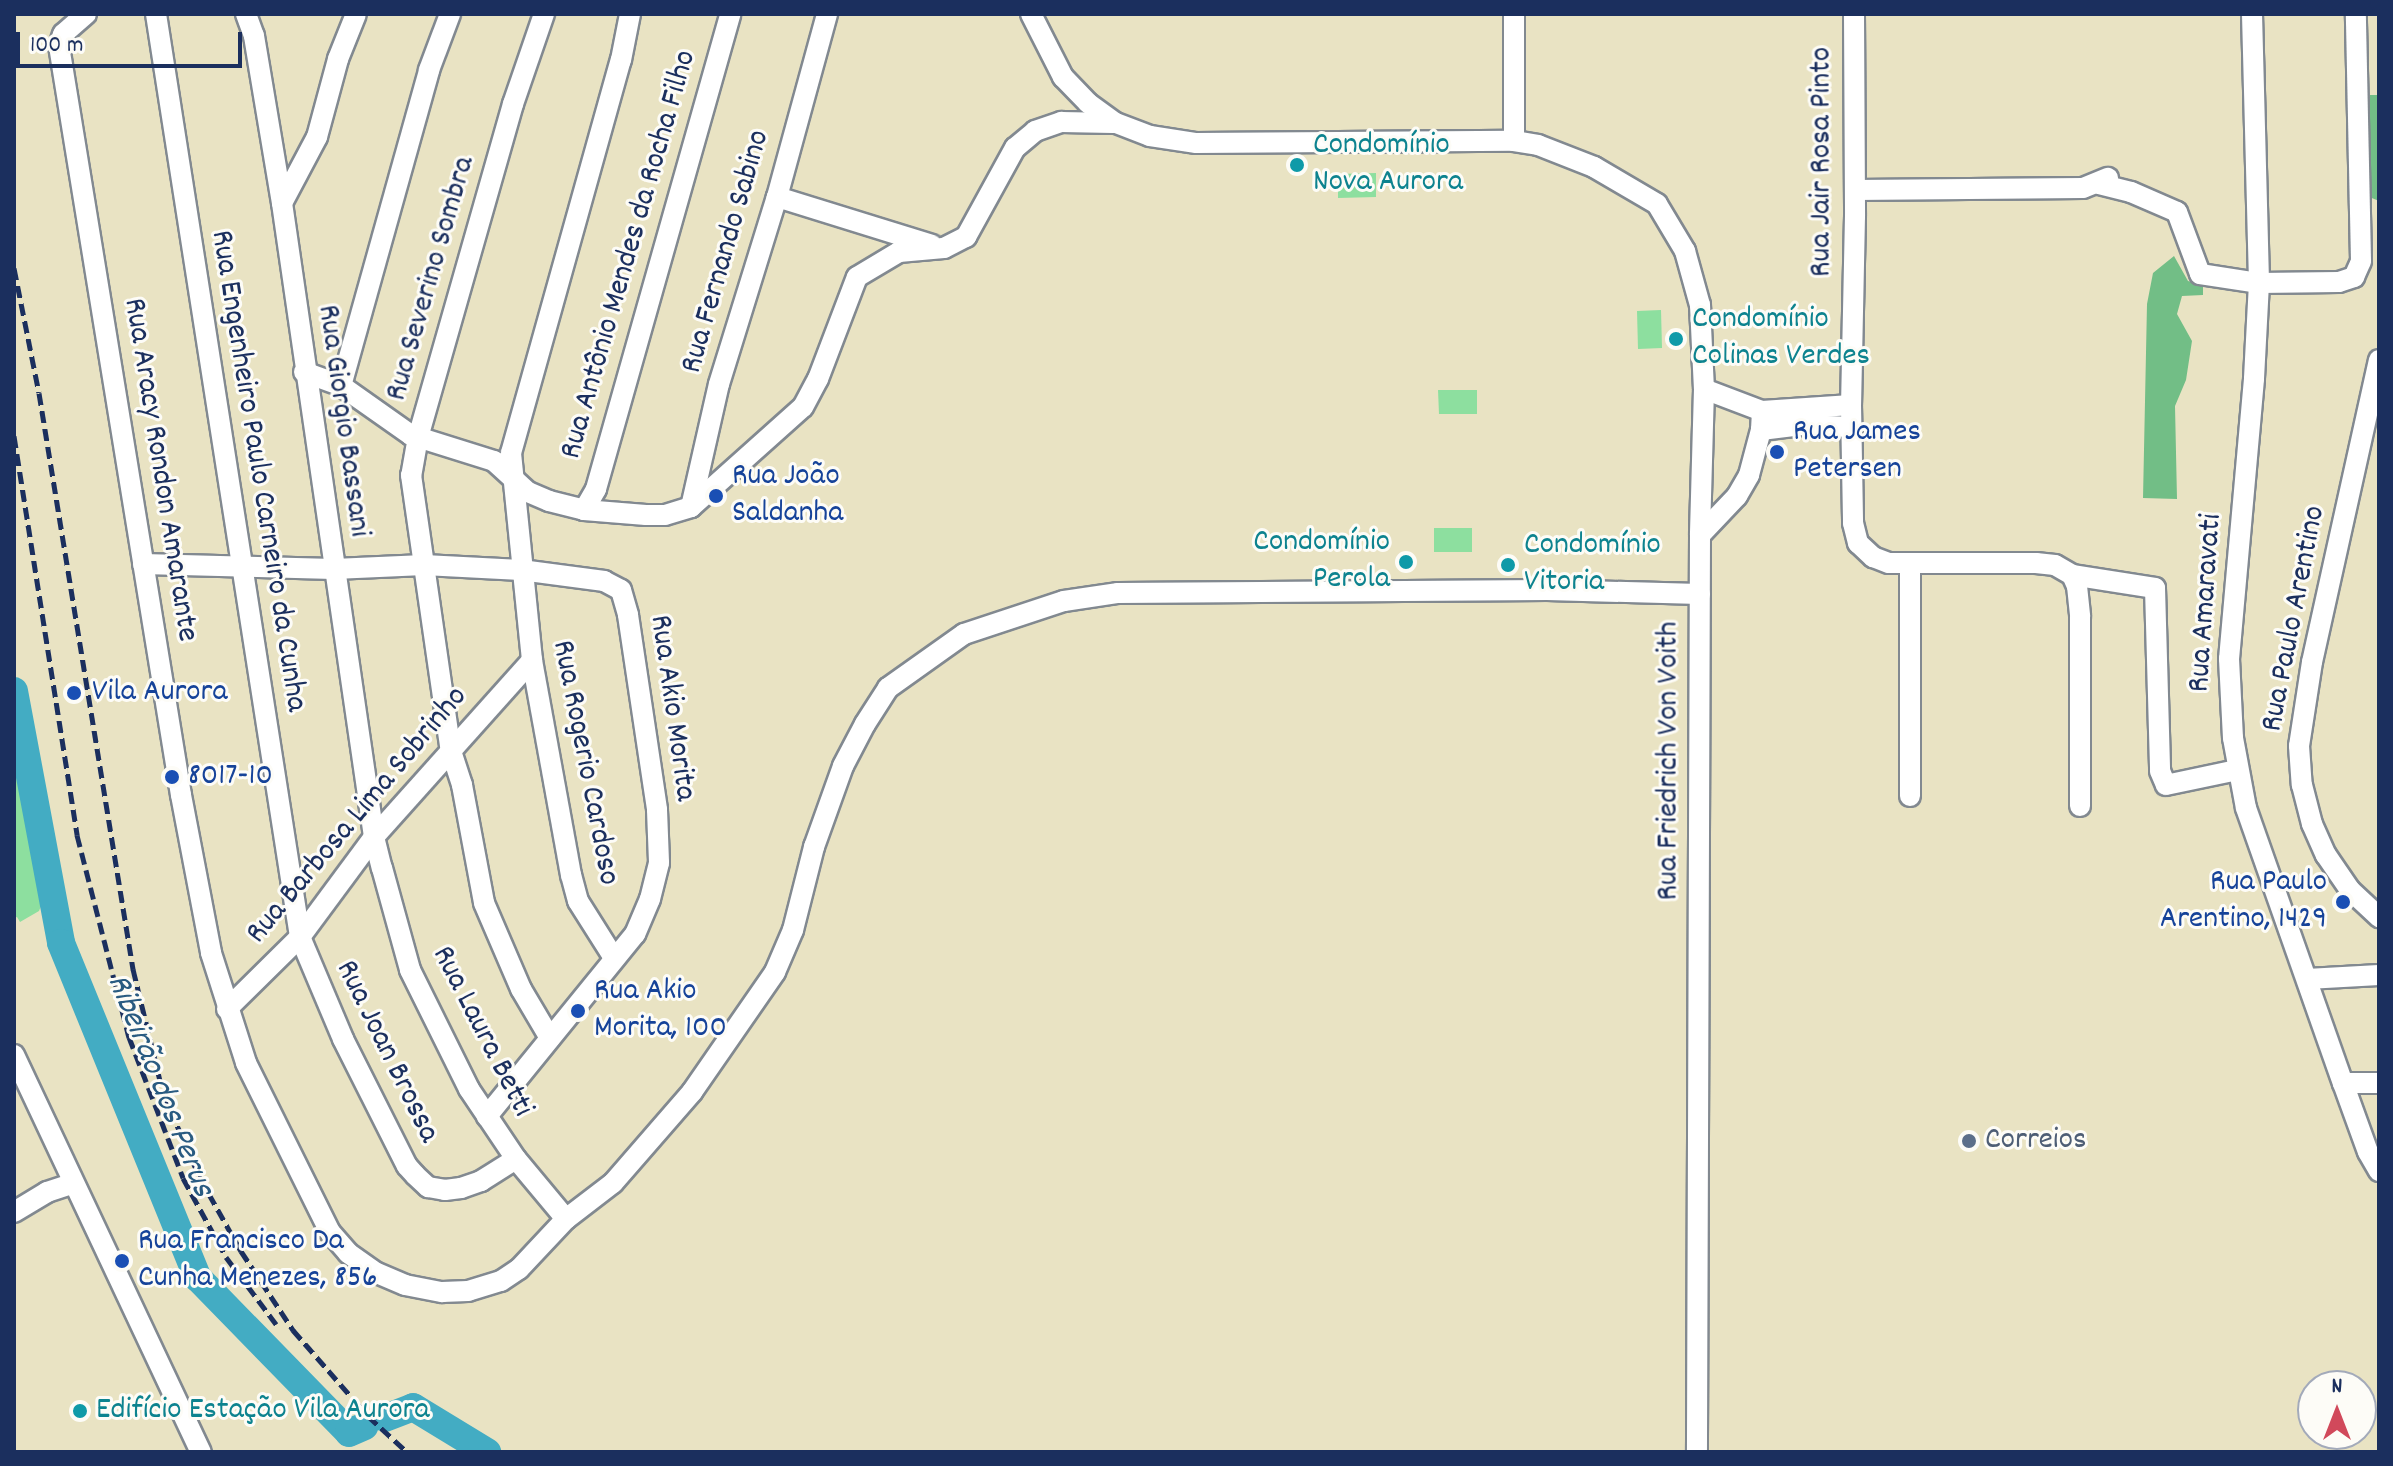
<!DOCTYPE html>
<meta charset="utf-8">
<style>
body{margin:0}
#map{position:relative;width:2393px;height:1466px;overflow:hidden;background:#e9e3c3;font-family:Dekko,sans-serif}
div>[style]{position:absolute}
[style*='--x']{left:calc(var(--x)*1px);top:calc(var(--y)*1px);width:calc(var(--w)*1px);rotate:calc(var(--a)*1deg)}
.green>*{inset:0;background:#8ddf9f}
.forest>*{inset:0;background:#72be86}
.river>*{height:28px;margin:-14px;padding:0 14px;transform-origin:14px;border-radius:14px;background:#43acc3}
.roads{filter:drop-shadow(2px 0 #828990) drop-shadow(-2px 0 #828990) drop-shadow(0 2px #828990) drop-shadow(0 -2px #828990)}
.minor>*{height:20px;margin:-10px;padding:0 10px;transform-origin:10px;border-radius:10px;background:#fff}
.rail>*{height:5px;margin-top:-2.5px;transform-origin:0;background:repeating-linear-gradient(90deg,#1b2f5e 0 12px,transparent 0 18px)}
.dots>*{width:22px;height:22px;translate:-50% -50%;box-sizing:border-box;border:4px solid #fdfcf7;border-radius:50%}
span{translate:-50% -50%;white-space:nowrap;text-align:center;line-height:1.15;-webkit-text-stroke:6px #fdfcf7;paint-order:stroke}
.culture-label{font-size:32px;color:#0d838f}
.left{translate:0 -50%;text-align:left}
.right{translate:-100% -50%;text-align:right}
.street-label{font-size:32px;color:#1b2f5e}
.transit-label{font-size:32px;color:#164399}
.service-label{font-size:32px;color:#4e5e75}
.water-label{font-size:34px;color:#295b81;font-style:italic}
.frame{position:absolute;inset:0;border:16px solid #1b2f5e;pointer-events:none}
.north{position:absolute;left:2297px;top:1370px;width:80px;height:80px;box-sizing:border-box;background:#fdfcf7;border:2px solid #a3aaba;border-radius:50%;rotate:0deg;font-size:22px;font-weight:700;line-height:32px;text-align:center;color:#1b2f5e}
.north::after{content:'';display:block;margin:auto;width:28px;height:36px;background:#d1495b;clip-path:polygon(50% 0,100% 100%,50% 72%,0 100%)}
.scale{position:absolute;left:16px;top:32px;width:226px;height:36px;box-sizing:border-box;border:4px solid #1b2f5e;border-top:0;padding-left:10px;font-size:24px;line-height:28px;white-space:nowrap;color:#1b2f5e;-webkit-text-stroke:6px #fdfcf7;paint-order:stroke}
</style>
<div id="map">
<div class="green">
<div style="clip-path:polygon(1376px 173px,1376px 197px,1338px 198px,1338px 174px)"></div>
<div style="clip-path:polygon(1661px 310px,1662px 348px,1638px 349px,1637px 311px)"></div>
<div style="clip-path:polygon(1438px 390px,1477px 390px,1477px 414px,1439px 414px)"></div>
<div style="clip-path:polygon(1434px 528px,1472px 528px,1472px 552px,1434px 552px)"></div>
<div style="clip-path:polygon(14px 709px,43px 901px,39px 911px,20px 922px,17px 917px,14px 918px)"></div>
</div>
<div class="forest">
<div style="clip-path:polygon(2370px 95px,2379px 95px,2379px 201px,2367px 196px)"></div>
<div style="clip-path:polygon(2174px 256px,2188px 281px,2203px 285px,2203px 295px,2182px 296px,2177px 314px,2192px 341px,2186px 380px,2175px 406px,2177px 499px,2143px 498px,2147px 304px,2153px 273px)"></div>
</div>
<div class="river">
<div style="--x:14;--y:691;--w:256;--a:79.4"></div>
<div style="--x:61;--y:943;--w:362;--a:67.8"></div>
<div style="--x:198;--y:1278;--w:216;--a:45.7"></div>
<div style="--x:349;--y:1433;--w:17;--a:-24"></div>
<div style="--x:385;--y:1418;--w:30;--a:-21"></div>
<div style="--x:413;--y:1407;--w:87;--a:31.3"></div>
</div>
<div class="roads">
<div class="minor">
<div style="--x:86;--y:14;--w:30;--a:139"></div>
<div style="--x:63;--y:34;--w:13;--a:108"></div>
<div style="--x:59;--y:46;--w:759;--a:80.75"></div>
<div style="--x:181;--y:795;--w:161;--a:79.2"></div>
<div style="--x:211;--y:953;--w:115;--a:72.3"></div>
<div style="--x:246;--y:1063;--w:189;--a:63.6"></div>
<div style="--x:330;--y:1232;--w:28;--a:49"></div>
<div style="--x:348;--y:1253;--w:35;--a:35"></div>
<div style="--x:377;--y:1273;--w:30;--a:23"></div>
<div style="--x:405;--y:1285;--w:38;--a:11"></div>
<div style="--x:442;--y:1292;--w:26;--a:-2"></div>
<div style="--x:468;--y:1291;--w:34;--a:-17"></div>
<div style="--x:501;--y:1281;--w:22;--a:-34"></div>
<div style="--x:519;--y:1269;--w:69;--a:-46.8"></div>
<div style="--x:566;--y:1219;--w:59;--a:-37.5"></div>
<div style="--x:613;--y:1183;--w:121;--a:-49"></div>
<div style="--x:692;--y:1092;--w:146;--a:-55.3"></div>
<div style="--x:775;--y:972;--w:46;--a:-66.8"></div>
<div style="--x:793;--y:930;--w:86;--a:-75.8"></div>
<div style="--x:814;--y:847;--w:86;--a:-70.3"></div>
<div style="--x:843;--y:766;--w:47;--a:-62.4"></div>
<div style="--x:865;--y:724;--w:43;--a:-57.4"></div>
<div style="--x:888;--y:688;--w:93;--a:-35.4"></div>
<div style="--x:964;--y:634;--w:105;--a:-18.3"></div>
<div style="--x:1064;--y:601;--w:55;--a:-8.4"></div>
<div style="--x:1118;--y:593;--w:429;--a:-0.4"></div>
<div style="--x:1547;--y:590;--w:153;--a:1.5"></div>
<div style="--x:156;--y:14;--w:934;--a:81.13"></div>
<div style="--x:300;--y:937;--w:111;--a:67.1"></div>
<div style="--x:343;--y:1039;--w:142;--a:63.3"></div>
<div style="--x:407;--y:1166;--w:12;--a:48"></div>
<div style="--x:415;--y:1175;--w:18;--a:43"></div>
<div style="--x:428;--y:1187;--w:17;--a:10"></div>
<div style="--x:445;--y:1190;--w:16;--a:-7"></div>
<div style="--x:461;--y:1188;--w:21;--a:-19"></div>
<div style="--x:481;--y:1181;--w:41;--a:-32.2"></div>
<div style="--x:246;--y:14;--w:23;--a:70"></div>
<div style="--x:254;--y:36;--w:169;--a:80.5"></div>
<div style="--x:282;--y:203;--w:641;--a:81.74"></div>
<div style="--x:374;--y:837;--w:32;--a:76"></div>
<div style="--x:382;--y:868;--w:106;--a:74.6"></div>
<div style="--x:410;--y:970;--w:133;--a:63.6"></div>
<div style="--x:469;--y:1089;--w:84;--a:56.1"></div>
<div style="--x:516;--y:1159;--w:78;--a:50.2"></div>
<div style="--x:544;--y:14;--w:95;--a:109"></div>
<div style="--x:513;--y:104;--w:346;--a:105.9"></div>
<div style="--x:418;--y:437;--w:39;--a:100"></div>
<div style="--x:411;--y:475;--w:279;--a:81.8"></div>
<div style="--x:451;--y:751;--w:36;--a:72"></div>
<div style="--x:462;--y:785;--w:120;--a:79.4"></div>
<div style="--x:484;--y:903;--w:94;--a:66.7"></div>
<div style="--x:521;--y:989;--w:57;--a:59.4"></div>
<div style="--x:1031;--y:14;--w:71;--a:63.1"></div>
<div style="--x:1063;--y:77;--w:36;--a:46"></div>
<div style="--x:1088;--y:103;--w:34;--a:36"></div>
<div style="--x:1116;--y:123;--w:36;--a:21"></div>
<div style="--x:1150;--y:136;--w:47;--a:8.7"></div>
<div style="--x:1196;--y:143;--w:318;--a:-0.4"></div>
<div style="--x:1514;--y:141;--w:24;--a:9"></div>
<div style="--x:1538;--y:145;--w:60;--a:21.4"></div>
<div style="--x:1594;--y:167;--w:73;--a:30.4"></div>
<div style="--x:1657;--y:204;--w:55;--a:59.2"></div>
<div style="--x:1685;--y:251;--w:56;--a:74.5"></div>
<div style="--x:1700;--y:305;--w:84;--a:87.3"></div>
<div style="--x:1704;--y:389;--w:146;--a:91.6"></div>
<div style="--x:1700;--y:535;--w:917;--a:90.19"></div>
<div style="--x:1854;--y:14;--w:202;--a:89.7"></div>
<div style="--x:1855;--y:216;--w:189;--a:91.2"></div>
<div style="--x:1851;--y:405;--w:118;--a:89"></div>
<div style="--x:1853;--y:523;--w:21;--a:76"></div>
<div style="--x:1858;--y:543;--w:21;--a:43"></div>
<div style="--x:1873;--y:557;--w:17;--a:21"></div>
<div style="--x:1889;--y:563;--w:147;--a:0"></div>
<div style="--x:2036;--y:563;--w:19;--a:6"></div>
<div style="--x:2055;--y:565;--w:20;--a:30"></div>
<div style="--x:2072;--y:575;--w:12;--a:66"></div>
<div style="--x:2077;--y:586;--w:31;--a:84"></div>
<div style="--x:2080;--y:617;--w:189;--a:90"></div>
<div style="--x:2252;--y:14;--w:269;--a:88.5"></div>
<div style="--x:2259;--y:283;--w:96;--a:93"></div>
<div style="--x:2254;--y:379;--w:281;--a:95.1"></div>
<div style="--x:2229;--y:659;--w:79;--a:87.1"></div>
<div style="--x:2233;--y:738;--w:71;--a:79.5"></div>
<div style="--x:2246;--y:808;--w:292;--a:70.6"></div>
<div style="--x:2343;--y:1083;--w:73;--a:70.1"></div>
<div style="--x:2368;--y:1152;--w:22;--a:60"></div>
<div style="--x:1514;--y:141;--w:127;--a:-90"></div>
<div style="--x:2099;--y:184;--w:33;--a:14"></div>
<div style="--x:2131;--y:192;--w:50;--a:23.5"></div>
<div style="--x:2177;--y:212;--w:66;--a:69.6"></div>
<div style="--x:2200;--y:274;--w:60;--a:8.7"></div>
<div style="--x:2259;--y:283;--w:80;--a:-0.7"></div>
<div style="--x:2339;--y:282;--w:16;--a:-18"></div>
<div style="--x:2354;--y:277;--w:17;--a:-66"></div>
<div style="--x:2361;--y:261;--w:247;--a:-91.2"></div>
<div style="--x:1855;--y:190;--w:228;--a:-0.5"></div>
<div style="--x:2083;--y:188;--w:27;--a:-22"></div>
<div style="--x:777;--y:197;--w:162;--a:17.2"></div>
<div style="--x:282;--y:203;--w:75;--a:-62.1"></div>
<div style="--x:317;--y:137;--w:81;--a:-74.9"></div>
<div style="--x:338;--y:59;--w:48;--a:-68.2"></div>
<div style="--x:2379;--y:360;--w:309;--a:102.5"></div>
<div style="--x:2312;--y:662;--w:85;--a:98.8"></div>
<div style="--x:2299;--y:746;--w:39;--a:86"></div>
<div style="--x:2302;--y:785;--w:40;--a:75.6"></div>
<div style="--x:2312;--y:824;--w:34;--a:66"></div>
<div style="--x:2326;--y:855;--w:42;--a:55.6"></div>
<div style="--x:2350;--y:890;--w:40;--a:43"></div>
<div style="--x:304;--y:372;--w:38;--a:20"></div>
<div style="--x:340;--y:385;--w:87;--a:35.2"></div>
<div style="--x:411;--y:435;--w:87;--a:17.4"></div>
<div style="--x:494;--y:461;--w:46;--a:42.4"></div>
<div style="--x:528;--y:492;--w:23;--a:23"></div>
<div style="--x:549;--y:501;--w:36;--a:14"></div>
<div style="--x:584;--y:510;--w:62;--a:4.6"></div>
<div style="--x:646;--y:515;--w:19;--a:0"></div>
<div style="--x:665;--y:515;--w:27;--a:-17"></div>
<div style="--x:691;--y:507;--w:150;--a:-41.8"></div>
<div style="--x:803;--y:407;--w:32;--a:-62"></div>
<div style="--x:818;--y:379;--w:109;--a:-69.1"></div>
<div style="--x:857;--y:277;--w:49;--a:-30.8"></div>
<div style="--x:899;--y:252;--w:45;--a:-5.1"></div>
<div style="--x:944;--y:248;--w:25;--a:-27"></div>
<div style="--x:966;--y:237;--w:102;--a:-61.2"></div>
<div style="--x:1015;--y:148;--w:26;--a:-40"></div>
<div style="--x:1035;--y:131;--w:28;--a:-19"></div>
<div style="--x:1061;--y:122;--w:52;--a:1.1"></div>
<div style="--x:341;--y:386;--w:328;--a:-74.4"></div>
<div style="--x:429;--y:70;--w:60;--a:-69.4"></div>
<div style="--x:1704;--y:389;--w:62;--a:20.8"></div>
<div style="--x:1762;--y:411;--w:89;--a:-3.9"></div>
<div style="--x:1761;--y:430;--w:41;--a:-7"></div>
<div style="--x:1802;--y:425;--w:49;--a:2.3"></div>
<div style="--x:691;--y:507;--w:126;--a:-77.2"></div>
<div style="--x:719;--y:384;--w:196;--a:-72.8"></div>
<div style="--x:777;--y:197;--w:190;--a:-74.7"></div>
<div style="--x:584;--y:510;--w:24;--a:-60"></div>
<div style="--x:596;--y:489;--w:494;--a:-74.2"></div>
<div style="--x:1700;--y:535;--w:54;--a:-46.5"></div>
<div style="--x:1737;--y:496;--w:24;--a:-60"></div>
<div style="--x:1749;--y:475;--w:47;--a:-75.1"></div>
<div style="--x:1761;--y:430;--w:19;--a:-87"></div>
<div style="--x:143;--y:564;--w:191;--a:1.5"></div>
<div style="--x:334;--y:569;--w:90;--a:-2.5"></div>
<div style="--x:424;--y:565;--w:97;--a:3"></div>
<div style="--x:521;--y:570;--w:84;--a:7.5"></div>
<div style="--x:604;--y:581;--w:19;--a:28"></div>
<div style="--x:621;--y:590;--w:26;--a:74"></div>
<div style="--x:628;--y:615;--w:197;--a:81.5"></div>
<div style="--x:657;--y:810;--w:53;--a:87.8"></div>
<div style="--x:659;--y:863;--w:37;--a:104"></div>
<div style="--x:650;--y:899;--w:38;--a:113"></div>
<div style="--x:635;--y:934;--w:235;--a:129.1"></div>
<div style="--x:2072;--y:575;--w:84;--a:8.9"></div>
<div style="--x:2155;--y:588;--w:183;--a:88.4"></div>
<div style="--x:2160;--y:771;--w:15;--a:67"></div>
<div style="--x:2166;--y:785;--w:73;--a:-11.9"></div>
<div style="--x:1910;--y:796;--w:232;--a:-90"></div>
<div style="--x:614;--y:958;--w:67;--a:-122.3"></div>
<div style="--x:578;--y:901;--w:27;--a:-105"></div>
<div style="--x:571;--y:875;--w:219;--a:-100.3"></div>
<div style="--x:532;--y:660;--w:208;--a:-95.8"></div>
<div style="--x:511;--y:453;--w:408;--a:-74.4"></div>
<div style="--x:621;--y:60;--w:47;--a:-78.9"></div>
<div style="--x:2307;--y:979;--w:72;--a:-3.2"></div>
<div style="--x:227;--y:1009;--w:103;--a:-44.6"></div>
<div style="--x:300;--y:937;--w:124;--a:-53.5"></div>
<div style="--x:374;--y:837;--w:237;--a:-48.2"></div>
<div style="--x:14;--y:1055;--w:439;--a:64.8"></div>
<div style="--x:2343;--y:1083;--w:36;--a:0"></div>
<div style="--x:14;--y:1212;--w:39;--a:-31"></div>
<div style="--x:47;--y:1192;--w:28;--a:-18"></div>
</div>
</div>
<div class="rail">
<div style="--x:14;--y:268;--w:127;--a:78.7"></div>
<div style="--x:39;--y:393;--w:584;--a:80.73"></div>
<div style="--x:133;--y:969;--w:128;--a:76.4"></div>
<div style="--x:163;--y:1093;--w:93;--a:66.5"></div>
<div style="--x:200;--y:1178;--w:84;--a:60.7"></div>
<div style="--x:241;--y:1251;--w:95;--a:56.6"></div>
<div style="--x:293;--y:1330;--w:114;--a:48.9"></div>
<div style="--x:368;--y:1416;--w:53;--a:42.7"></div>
<div style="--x:14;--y:436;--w:404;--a:81"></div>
<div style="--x:77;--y:835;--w:209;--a:75.6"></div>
<div style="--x:129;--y:1037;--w:151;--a:69"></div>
<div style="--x:183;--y:1178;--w:90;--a:61.4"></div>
<div style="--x:226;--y:1257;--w:84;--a:53.3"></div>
</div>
<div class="dots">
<div style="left:1297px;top:165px;background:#0f9aa8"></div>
<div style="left:1676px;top:339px;background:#0f9aa8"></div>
<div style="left:1777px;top:452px;background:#1a4fb4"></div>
<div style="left:716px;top:496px;background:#1a4fb4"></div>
<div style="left:1406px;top:562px;background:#0f9aa8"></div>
<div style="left:1508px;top:565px;background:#0f9aa8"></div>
<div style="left:74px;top:693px;background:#1a4fb4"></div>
<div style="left:172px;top:777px;background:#1a4fb4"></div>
<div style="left:2343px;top:902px;background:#1a4fb4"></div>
<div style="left:578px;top:1011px;background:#1a4fb4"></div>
<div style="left:1969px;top:1141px;background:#5c6f8a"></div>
<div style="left:122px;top:1261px;background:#1a4fb4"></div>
<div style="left:80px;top:1411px;background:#0f9aa8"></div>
</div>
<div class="culture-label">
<span class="left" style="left:1313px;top:165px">Condomínio<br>Nova Aurora</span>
<span class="left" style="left:1692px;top:339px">Condomínio<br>Colinas Verdes</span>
<span class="right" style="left:1390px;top:562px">Condomínio<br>Perola</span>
<span class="left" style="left:1524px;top:565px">Condomínio<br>Vitoria</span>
<span class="left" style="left:96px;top:1411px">Edifício Estação Vila Aurora</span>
</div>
<div class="street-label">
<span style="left:1823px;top:162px;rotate:-90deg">Rua Jair Rosa Pinto</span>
<span style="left:727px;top:252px;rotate:-74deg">Rua Fernando Sabino</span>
<span style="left:630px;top:255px;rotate:-74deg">Rua Antônio Mendes da Rocha Filho</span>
<span style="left:432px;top:279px;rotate:-74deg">Rua Severino Sombra</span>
<span style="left:342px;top:421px;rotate:82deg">Rua Giorgio Bassani</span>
<span style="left:159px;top:470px;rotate:81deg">Rua Aracy Rondon Amarante</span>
<span style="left:257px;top:471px;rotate:81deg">Rua Engenheiro Paulo Carneiro da Cunha</span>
<span style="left:2207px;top:603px;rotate:-86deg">Rua Amaravati</span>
<span style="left:2295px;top:619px;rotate:-79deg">Rua Paulo Arentino</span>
<span style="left:671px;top:708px;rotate:82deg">Rua Akio Morita</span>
<span style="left:1670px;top:761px;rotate:-90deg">Rua Friedrich Von Voith</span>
<span style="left:584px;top:763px;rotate:79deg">Rua Rogerio Cardoso</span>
<span style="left:358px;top:816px;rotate:-50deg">Rua Barbosa Lima Sobrinho</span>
<span style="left:481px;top:1032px;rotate:63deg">Rua Laura Betti</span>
<span style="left:386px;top:1052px;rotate:64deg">Rua Joan Brossa</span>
</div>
<div class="transit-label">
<span class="left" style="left:1793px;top:452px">Rua James<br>Petersen</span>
<span class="left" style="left:732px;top:496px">Rua João<br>Saldanha</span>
<span class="left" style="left:92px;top:693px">Vila Aurora</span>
<span class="left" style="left:188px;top:777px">8017-10</span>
<span class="right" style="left:2327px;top:902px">Rua Paulo<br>Arentino, 1429</span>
<span class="left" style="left:594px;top:1011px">Rua Akio<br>Morita, 100</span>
<span class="left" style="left:138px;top:1261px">Rua Francisco Da<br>Cunha Menezes, 856</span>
</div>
<div class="service-label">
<span class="left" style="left:1985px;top:1141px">Correios</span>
</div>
<div class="water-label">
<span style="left:159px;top:1086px;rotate:68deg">Ribeirão dos Perus</span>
</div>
<div class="frame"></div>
<div class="north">N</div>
<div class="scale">100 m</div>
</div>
